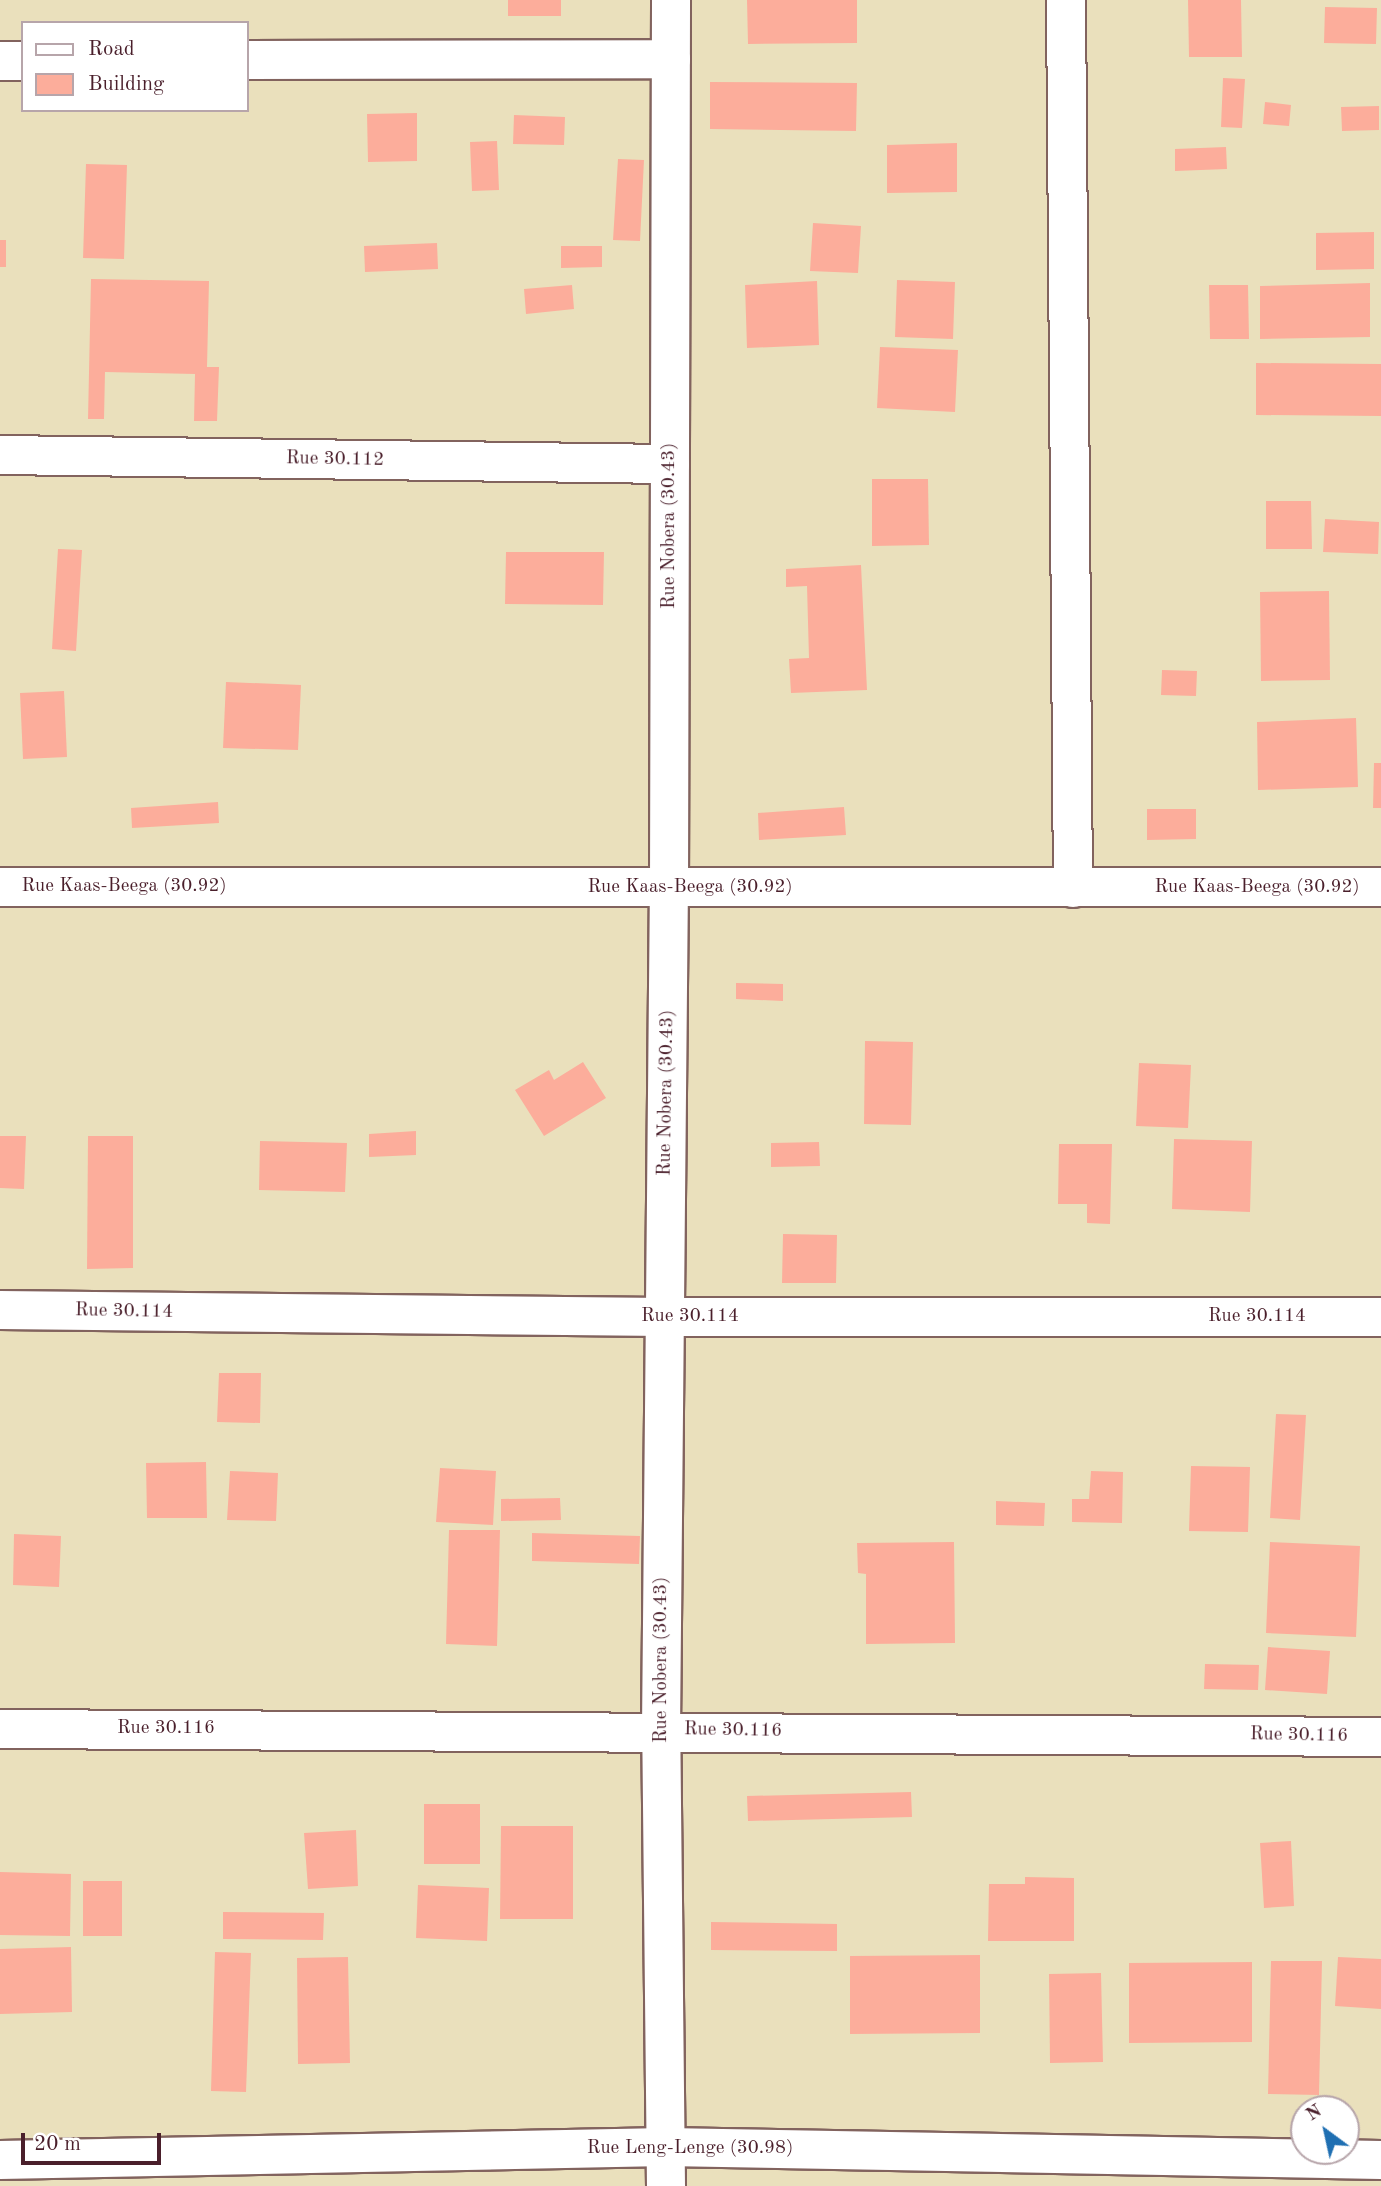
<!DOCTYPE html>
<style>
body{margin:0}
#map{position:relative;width:1381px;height:2186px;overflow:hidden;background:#eae0bc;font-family:"Old Standard TT",serif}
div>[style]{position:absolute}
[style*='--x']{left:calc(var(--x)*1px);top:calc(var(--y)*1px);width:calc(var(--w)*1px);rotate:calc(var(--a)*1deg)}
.building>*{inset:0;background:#fcad9b}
.roads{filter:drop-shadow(2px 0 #82635e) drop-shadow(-2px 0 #82635e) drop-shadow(0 2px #82635e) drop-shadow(0 -2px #82635e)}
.minor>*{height:38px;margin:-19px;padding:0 19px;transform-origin:19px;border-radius:19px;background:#fff}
span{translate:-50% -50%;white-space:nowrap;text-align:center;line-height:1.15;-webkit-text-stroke:5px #fff;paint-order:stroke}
.street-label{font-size:19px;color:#4a1f2b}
.legend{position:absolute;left:21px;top:21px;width:228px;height:91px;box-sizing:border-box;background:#fff;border:2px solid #b7a5aa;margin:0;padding:9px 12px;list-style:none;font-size:21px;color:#4a1f2b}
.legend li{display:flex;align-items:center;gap:14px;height:35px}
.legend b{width:35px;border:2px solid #b7a5aa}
.north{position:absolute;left:1290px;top:2095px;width:70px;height:70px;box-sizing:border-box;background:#fff;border:2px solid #b7a5aa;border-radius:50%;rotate:327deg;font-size:19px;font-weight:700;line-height:28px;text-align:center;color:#4a1f2b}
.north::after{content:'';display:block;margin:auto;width:24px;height:32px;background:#1f6fb2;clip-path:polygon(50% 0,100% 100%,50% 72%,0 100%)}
.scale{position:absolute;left:21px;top:2133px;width:140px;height:32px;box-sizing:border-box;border:4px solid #4a1f2b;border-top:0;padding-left:9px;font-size:21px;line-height:24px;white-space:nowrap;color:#4a1f2b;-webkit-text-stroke:5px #fff;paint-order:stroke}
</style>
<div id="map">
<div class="building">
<div style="clip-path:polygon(508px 0,561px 0,561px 16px,508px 16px)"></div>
<div style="clip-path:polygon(747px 0,857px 0,857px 43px,748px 44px)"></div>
<div style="clip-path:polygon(1188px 0,1241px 0,1242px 57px,1189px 57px)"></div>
<div style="clip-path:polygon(1325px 7px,1377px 8px,1376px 44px,1324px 43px)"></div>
<div style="clip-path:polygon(1223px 78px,1245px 79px,1242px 128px,1221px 127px)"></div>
<div style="clip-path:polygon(710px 82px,857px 83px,856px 131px,710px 129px)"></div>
<div style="clip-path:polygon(1265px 102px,1291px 105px,1289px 126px,1263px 124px)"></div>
<div style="clip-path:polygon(1379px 106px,1379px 130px,1342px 131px,1341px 107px)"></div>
<div style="clip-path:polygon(417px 113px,417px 161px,368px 162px,367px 114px)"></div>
<div style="clip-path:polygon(514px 115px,565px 117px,564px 145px,513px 144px)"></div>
<div style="clip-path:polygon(497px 141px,499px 190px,472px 191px,470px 142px)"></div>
<div style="clip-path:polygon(957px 143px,957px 192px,887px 193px,887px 145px)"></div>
<div style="clip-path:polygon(1226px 147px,1227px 169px,1175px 171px,1175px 149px)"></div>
<div style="clip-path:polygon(618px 159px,644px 160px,640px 241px,613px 240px)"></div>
<div style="clip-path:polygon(86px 164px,127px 165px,124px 259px,83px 258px)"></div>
<div style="clip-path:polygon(813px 223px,861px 226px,858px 273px,810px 271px)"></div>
<div style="clip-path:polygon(1374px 232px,1374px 269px,1316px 270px,1316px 233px)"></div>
<div style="clip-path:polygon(0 240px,6px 240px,6px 267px,0 267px)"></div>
<div style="clip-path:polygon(437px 243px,438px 269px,365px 272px,364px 246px)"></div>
<div style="clip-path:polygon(561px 246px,602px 246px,602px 267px,561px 268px)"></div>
<div style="clip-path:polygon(91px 279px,209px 281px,207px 367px,219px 367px,217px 421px,194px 421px,195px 374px,105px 372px,104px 419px,88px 419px)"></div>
<div style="clip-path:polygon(897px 280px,955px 282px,953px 339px,895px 337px)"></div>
<div style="clip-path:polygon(817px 281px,819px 345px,747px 348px,745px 285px)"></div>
<div style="clip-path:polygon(1370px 283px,1370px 337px,1260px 339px,1260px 286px)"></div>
<div style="clip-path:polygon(572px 285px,574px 309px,526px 314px,524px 289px)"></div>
<div style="clip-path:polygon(1209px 285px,1248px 285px,1249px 339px,1210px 339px)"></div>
<div style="clip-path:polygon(880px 347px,958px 350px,955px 412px,877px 408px)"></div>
<div style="clip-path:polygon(1256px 363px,1381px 364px,1381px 416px,1256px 415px)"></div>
<div style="clip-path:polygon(872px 479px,928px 479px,929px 545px,872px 546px)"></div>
<div style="clip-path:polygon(1266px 501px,1311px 501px,1312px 549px,1266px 549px)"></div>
<div style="clip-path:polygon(1325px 519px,1379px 522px,1378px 554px,1323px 552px)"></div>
<div style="clip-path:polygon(58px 549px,82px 550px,76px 651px,52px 649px)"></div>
<div style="clip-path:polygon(506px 552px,604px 552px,603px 605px,505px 604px)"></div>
<div style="clip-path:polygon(861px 565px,867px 690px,791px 693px,789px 659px,809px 658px,807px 586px,786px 587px,786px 569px)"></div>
<div style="clip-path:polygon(1329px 591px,1330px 680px,1261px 681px,1260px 592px)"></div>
<div style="clip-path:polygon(1162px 670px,1197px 671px,1196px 696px,1161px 695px)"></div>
<div style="clip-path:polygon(226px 682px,301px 685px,298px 750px,223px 748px)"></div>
<div style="clip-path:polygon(64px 691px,67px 757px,23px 759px,20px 693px)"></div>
<div style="clip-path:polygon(1356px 718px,1358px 787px,1258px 790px,1257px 722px)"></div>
<div style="clip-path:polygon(1374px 763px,1381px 763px,1381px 808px,1373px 808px)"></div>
<div style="clip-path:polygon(218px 802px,219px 823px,132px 828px,131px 808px)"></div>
<div style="clip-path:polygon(844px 807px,846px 835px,759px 840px,758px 813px)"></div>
<div style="clip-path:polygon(1147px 809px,1196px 809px,1196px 839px,1147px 840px)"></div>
<div style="clip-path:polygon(736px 983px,783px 984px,783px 1001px,736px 999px)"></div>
<div style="clip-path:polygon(865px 1041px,913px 1042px,911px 1125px,864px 1124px)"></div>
<div style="clip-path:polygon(583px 1062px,606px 1098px,544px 1136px,515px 1090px,549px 1070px,554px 1080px)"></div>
<div style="clip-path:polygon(1139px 1063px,1191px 1065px,1188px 1128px,1136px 1126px)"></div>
<div style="clip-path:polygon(416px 1131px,416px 1155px,369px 1157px,369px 1134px)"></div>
<div style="clip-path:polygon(0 1136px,26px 1136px,24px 1189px,0 1188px)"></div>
<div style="clip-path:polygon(88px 1136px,133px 1136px,133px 1268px,87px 1269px)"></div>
<div style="clip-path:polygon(1174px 1139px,1252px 1141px,1250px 1212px,1172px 1209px)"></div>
<div style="clip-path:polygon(260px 1141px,347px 1143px,345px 1192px,259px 1190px)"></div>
<div style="clip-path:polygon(819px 1142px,820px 1166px,771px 1167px,771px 1143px)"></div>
<div style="clip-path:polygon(1059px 1144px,1112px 1144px,1110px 1224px,1087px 1223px,1087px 1204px,1058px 1204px)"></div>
<div style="clip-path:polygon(783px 1234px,837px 1235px,836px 1283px,782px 1283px)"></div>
<div style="clip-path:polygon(219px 1373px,261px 1373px,260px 1423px,217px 1422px)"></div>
<div style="clip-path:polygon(1276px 1414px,1306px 1415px,1300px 1520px,1270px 1518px)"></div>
<div style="clip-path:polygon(206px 1462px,207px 1518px,147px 1518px,146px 1463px)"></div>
<div style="clip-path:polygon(1191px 1466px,1250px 1467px,1248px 1532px,1189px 1531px)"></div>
<div style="clip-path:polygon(440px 1468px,496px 1471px,493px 1525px,436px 1522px)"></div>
<div style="clip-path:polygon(230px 1471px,278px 1473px,276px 1521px,227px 1520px)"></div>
<div style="clip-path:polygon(1091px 1471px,1123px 1472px,1122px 1523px,1072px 1522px,1072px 1499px,1089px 1499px)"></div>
<div style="clip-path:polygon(560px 1498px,561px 1520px,501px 1521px,501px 1499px)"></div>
<div style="clip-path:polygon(996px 1501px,1045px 1503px,1044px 1526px,996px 1525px)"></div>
<div style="clip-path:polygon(449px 1530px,500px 1530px,497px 1646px,446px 1644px)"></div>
<div style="clip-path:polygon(532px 1533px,640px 1536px,639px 1564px,532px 1561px)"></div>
<div style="clip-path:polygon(14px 1534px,61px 1536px,59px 1587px,13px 1585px)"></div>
<div style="clip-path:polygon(954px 1542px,955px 1643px,866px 1644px,866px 1574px,858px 1573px,857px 1543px)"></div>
<div style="clip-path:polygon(1270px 1542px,1360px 1546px,1356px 1637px,1266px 1633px)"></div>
<div style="clip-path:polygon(1268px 1647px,1330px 1651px,1327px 1694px,1265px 1690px)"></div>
<div style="clip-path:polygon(1205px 1664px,1259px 1665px,1258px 1690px,1204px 1689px)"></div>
<div style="clip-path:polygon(911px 1792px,912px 1817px,748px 1821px,747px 1796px)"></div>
<div style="clip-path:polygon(424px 1804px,480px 1804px,480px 1864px,424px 1864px)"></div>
<div style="clip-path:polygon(501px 1826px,573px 1826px,573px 1919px,500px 1919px)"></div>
<div style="clip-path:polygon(356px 1830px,358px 1886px,308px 1889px,304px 1833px)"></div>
<div style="clip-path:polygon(1291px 1841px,1294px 1906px,1264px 1908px,1260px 1843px)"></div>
<div style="clip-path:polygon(0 1872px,71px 1874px,70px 1936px,0 1935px)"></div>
<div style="clip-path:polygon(1025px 1877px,1074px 1878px,1074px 1941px,988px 1941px,989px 1884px,1025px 1884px)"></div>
<div style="clip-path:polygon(83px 1881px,122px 1881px,122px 1936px,83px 1936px)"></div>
<div style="clip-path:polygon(418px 1885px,489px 1888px,487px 1941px,416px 1938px)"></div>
<div style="clip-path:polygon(223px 1912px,324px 1913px,323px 1940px,223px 1939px)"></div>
<div style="clip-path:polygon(711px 1922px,837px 1924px,837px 1951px,711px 1950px)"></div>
<div style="clip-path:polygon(71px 1947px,72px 2012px,0 2014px,0 1949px)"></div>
<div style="clip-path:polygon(215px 1952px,251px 1953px,246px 2092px,211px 2091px)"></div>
<div style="clip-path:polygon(980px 1955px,980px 2033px,850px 2034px,850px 1956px)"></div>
<div style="clip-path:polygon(348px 1957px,350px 2063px,298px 2064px,297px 1958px)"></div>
<div style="clip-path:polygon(1338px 1957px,1381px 1959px,1381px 2009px,1335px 2006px)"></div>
<div style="clip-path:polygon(1271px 1961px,1322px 1961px,1319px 2095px,1268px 2094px)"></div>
<div style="clip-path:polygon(1252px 1962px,1252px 2042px,1129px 2043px,1129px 1963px)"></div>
<div style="clip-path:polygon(1101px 1973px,1103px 2062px,1050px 2063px,1049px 1974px)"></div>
</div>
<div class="roads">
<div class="minor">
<div style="--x:1066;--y:0;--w:888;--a:89.55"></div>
<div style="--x:247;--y:60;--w:424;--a:-0.1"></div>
<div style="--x:0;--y:61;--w:23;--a:0"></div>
<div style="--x:0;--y:455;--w:670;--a:0.77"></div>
<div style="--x:0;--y:887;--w:1381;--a:0"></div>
<div style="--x:0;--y:1310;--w:665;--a:0.6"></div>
<div style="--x:665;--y:1317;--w:716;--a:0"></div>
<div style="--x:0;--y:1729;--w:1381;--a:0.33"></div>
<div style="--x:0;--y:2160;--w:666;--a:-1.12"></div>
<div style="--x:666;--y:2147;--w:715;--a:1.04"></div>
<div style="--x:666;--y:2186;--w:456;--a:-90.6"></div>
<div style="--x:661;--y:1730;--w:842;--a:-89.46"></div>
<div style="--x:669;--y:888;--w:888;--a:-89.87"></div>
</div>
</div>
<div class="street-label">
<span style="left:335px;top:460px;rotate:1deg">Rue 30.112</span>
<span style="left:670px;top:526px;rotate:-90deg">Rue Nobera (30.43)</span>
<span style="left:124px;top:887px">Rue Kaas-Beega (30.92)</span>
<span style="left:690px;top:888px">Rue Kaas-Beega (30.92)</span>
<span style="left:1257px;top:888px">Rue Kaas-Beega (30.92)</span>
<span style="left:667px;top:1093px;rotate:-89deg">Rue Nobera (30.43)</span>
<span style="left:124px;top:1312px;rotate:1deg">Rue 30.114</span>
<span style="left:690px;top:1317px">Rue 30.114</span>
<span style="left:1257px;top:1317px">Rue 30.114</span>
<span style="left:662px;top:1660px;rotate:-90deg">Rue Nobera (30.43)</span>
<span style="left:166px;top:1729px">Rue 30.116</span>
<span style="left:733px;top:1731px;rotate:1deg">Rue 30.116</span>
<span style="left:1299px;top:1736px;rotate:1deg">Rue 30.116</span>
<span style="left:690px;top:2149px">Rue Leng-Lenge (30.98)</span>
</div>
<ul class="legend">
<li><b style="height:9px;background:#fff"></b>Road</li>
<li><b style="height:19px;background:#fcad9b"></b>Building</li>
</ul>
<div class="north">N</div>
<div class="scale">20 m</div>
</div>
